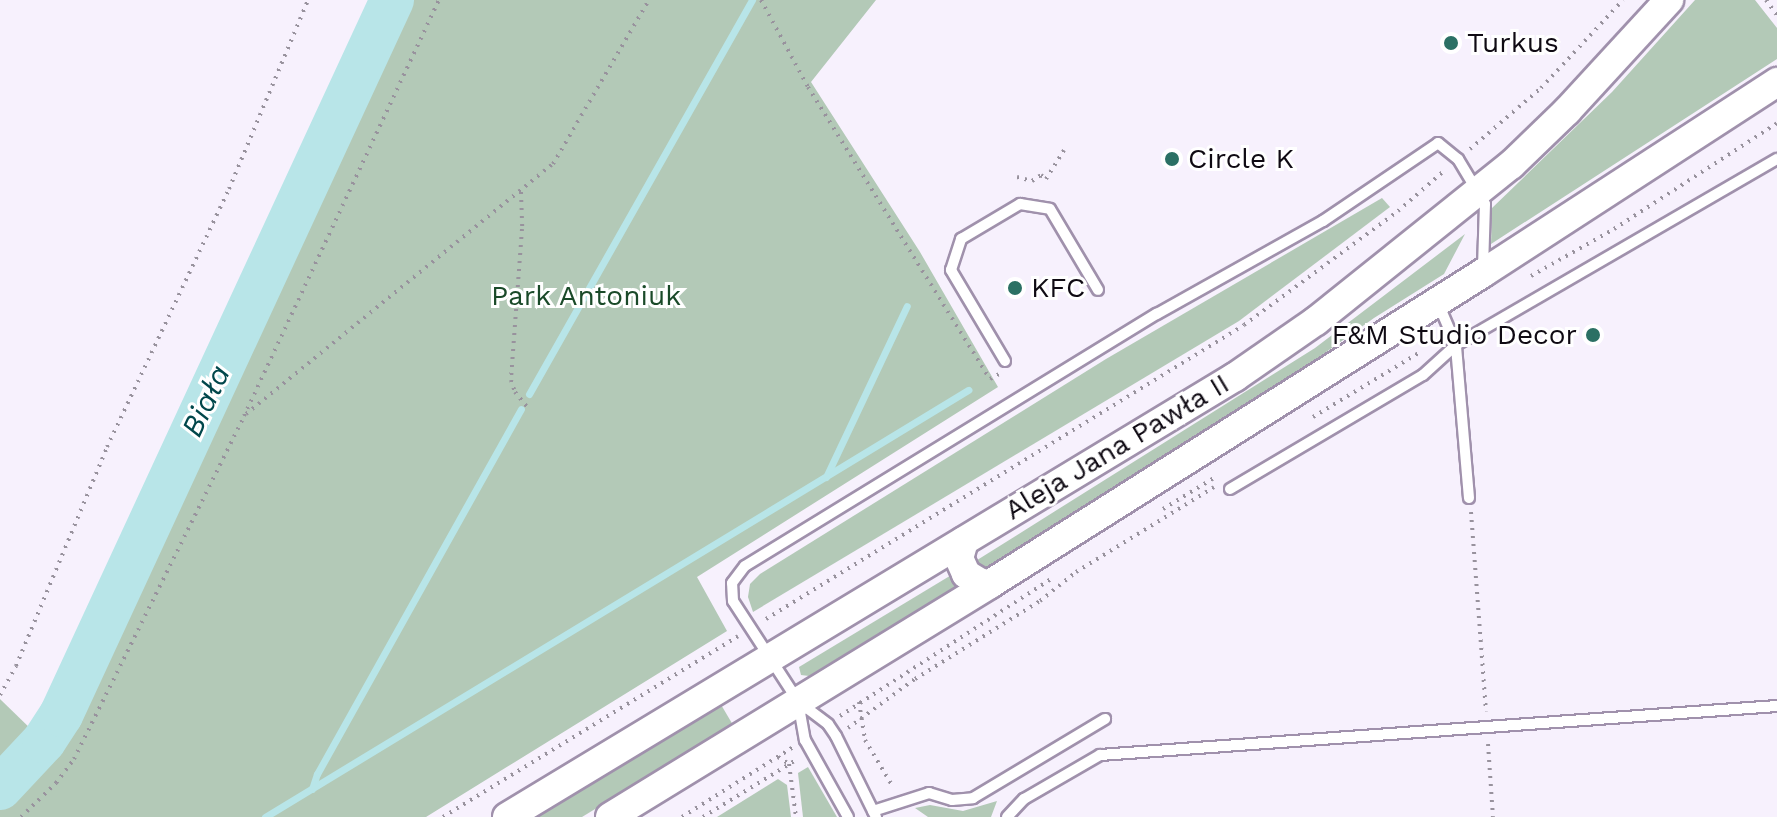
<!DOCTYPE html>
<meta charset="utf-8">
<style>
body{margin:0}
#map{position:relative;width:1777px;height:817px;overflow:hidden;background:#f7f1fd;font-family:"Work Sans",sans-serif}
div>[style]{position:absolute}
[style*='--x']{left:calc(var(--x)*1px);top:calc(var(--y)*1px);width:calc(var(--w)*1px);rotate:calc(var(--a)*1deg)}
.green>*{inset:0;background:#b3c9b7}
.stream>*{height:7px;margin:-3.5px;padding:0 3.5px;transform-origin:3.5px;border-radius:3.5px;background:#b8e5e8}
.river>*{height:44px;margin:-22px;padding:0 22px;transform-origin:22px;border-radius:22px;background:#b8e5e8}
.path>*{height:4px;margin-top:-2px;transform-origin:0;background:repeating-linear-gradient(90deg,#98929d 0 2px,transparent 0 8px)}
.roads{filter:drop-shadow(2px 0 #a091ac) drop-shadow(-2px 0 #a091ac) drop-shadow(0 2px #a091ac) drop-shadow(0 -2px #a091ac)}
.lane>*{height:10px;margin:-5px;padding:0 5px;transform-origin:5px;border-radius:5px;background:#fff}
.secondary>*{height:28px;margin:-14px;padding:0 14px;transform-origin:14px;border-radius:14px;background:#fff}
.dots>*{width:22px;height:22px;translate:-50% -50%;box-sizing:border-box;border:4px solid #fff;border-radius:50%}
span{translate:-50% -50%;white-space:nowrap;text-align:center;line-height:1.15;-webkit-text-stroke:6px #fff;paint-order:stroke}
.poi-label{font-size:28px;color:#0f0a13}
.left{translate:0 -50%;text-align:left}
.right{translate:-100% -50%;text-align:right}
.park-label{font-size:28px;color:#1a4a29}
.street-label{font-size:28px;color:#0f0a13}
.water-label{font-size:30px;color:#00474b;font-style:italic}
</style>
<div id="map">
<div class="green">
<div style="clip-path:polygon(394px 0,876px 0,811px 82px,920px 252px,998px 387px,697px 577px,727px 631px,426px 817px,0 817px,0 795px,41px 755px,66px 718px)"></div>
<div style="clip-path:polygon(1695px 0,1755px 0,1777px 28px,1777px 59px,1491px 244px,1492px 208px,1612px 92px)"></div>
<div style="clip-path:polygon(1382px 198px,1390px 207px,1239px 321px,753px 612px,748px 597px,750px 584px,760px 574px,1106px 359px)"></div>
<div style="clip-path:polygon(1465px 234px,1444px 274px,1374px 318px,1256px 402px,980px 572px,974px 562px,1315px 348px)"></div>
<div style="clip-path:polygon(953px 574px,959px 585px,809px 676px,801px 675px,799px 667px)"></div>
<div style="clip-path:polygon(0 699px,35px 733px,0 765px)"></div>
<div style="clip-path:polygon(720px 703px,733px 725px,582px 817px,534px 817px)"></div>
<div style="clip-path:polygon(808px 767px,837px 817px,803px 817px,798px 773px)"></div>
<div style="clip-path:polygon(778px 779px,787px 785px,791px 817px,717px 817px)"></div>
<div style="clip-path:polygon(997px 801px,991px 817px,928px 817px,915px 808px,930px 805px,963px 811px)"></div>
</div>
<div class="stream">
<div style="--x:529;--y:394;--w:453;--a:-60.5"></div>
<div style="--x:826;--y:477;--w:189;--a:-64.7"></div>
<div style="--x:312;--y:789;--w:16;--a:-72"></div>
<div style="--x:317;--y:774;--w:418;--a:-60.8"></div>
<div style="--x:265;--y:817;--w:823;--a:-31.27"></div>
</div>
<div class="river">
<div style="--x:0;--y:788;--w:64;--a:-46.9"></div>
<div style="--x:44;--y:741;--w:31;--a:-57"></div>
<div style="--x:61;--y:715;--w:788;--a:-65.16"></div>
</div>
<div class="path">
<div style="--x:761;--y:0;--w:99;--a:61.6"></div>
<div style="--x:808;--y:87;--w:344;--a:58.1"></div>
<div style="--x:990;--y:379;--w:10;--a:-29"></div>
<div style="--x:1766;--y:0;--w:19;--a:54"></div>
<div style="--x:1470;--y:149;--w:94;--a:-40.7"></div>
<div style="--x:1541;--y:88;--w:120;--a:-47"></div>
<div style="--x:1017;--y:177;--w:16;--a:15"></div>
<div style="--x:1032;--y:181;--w:11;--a:-34"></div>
<div style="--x:1041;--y:175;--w:6;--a:39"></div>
<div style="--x:1046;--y:179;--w:34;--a:-58"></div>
<div style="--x:521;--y:192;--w:37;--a:88"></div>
<div style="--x:522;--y:229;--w:151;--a:94.2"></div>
<div style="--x:511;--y:380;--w:13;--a:72"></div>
<div style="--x:515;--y:392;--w:22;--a:51"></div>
<div style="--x:1531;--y:276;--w:95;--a:-29.5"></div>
<div style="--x:1614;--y:229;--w:194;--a:-33"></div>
<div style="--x:246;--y:414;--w:396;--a:-39.2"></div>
<div style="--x:553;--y:164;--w:190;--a:-59.7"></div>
<div style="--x:1313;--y:417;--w:127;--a:-31.2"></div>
<div style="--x:1163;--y:509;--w:63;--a:-31.4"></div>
<div style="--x:1471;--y:512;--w:200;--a:85.7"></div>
<div style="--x:766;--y:619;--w:561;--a:-31.59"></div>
<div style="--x:1244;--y:325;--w:192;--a:-36.5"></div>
<div style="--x:1398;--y:211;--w:62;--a:-41.1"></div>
<div style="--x:0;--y:695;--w:33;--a:-61"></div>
<div style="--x:16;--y:666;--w:237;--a:-67.4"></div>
<div style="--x:107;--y:447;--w:285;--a:-64.7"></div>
<div style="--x:229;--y:189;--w:205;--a:-67.3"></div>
<div style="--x:859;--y:702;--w:38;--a:81"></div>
<div style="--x:865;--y:740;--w:55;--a:59.2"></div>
<div style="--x:840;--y:716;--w:252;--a:-33"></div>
<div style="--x:848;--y:728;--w:83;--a:-36.2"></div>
<div style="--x:915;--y:679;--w:147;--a:-32"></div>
<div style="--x:1040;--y:601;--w:46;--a:-38.9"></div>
<div style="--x:1076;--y:572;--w:162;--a:-31.6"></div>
<div style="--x:1488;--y:744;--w:73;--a:86.1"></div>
<div style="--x:778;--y:757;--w:13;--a:32"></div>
<div style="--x:789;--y:764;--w:53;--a:82.5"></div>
<div style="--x:21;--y:817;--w:49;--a:-44.2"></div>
<div style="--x:56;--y:783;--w:30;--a:-53"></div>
<div style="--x:74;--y:759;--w:383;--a:-63.6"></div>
<div style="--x:244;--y:416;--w:459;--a:-64.9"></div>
<div style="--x:443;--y:817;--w:346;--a:-31.5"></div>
<div style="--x:682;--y:817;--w:131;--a:-32.2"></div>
<div style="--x:703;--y:817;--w:109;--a:-31.5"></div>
</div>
<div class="roads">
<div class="lane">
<div style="--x:1005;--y:361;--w:106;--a:-120.7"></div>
<div style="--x:951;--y:270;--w:33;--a:-72"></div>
<div style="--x:961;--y:239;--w:69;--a:-30.7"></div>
<div style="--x:1020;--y:204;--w:30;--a:9"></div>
<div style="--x:1050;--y:209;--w:94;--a:59.3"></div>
<div style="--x:1230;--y:489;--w:224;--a:-30.6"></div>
<div style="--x:1423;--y:375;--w:45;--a:-42.3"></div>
<div style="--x:1456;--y:345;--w:46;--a:-113.2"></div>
<div style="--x:1469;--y:498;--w:154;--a:-94.9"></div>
<div style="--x:1456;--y:345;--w:371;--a:-30.1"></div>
<div style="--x:799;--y:707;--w:34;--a:80"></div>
<div style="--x:805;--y:740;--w:88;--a:60.8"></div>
<div style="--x:873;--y:811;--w:59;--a:-17.8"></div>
<div style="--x:929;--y:793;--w:24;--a:17"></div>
<div style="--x:952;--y:800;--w:21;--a:-5"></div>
<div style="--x:973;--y:798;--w:154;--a:-30.9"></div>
<div style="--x:876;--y:817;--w:90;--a:-116.3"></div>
<div style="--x:836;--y:736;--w:14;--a:-124"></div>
<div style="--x:828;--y:724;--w:38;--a:-143"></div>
<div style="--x:798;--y:701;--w:119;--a:-123"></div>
<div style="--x:733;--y:601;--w:18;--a:-93"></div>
<div style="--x:732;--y:583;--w:21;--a:-53"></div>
<div style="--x:745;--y:566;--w:483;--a:-31.5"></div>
<div style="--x:1157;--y:314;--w:190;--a:-29.3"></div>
<div style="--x:1323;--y:221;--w:139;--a:-34.1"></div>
<div style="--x:1438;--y:143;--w:26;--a:39"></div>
<div style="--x:1458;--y:159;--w:52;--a:59"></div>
<div style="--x:1485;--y:204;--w:63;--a:91.8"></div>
<div style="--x:1007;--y:817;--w:25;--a:-47"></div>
<div style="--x:1024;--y:799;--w:88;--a:-30.1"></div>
<div style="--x:1100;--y:755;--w:679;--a:-4.14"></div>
</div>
<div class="secondary">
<div style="--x:964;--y:541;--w:18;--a:106"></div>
<div style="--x:959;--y:558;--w:17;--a:66"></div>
<div style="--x:966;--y:574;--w:17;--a:31"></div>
<div style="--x:981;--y:583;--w:9;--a:6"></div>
<div style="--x:507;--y:817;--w:851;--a:-31.15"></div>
<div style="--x:1235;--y:377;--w:98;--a:-34.7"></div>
<div style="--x:1316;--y:321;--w:250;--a:-38.7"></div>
<div style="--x:1511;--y:165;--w:78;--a:-44"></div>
<div style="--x:1567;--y:111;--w:151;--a:-47.4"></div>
<div style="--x:610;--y:817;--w:446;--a:-31.5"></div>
<div style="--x:990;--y:584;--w:583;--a:-32.25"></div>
<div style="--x:1483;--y:273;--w:351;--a:-33"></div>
</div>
</div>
<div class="dots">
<div style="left:1451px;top:43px;background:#2b7064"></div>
<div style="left:1172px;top:159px;background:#2b7064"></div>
<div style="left:1015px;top:288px;background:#2b7064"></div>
<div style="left:1593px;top:335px;background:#2b7064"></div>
</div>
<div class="poi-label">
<span class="left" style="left:1467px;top:43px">Turkus</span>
<span class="left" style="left:1188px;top:159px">Circle K</span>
<span class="left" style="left:1031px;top:288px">KFC</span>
<span class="right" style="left:1577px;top:335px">F&amp;M Studio Decor</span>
</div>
<div class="park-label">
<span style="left:586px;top:296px">Park Antoniuk</span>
</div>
<div class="street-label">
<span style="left:1117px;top:447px;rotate:-31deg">Aleja Jana Pawła II</span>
</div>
<div class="water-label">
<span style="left:206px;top:401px;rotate:-65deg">Biała</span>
</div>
</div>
